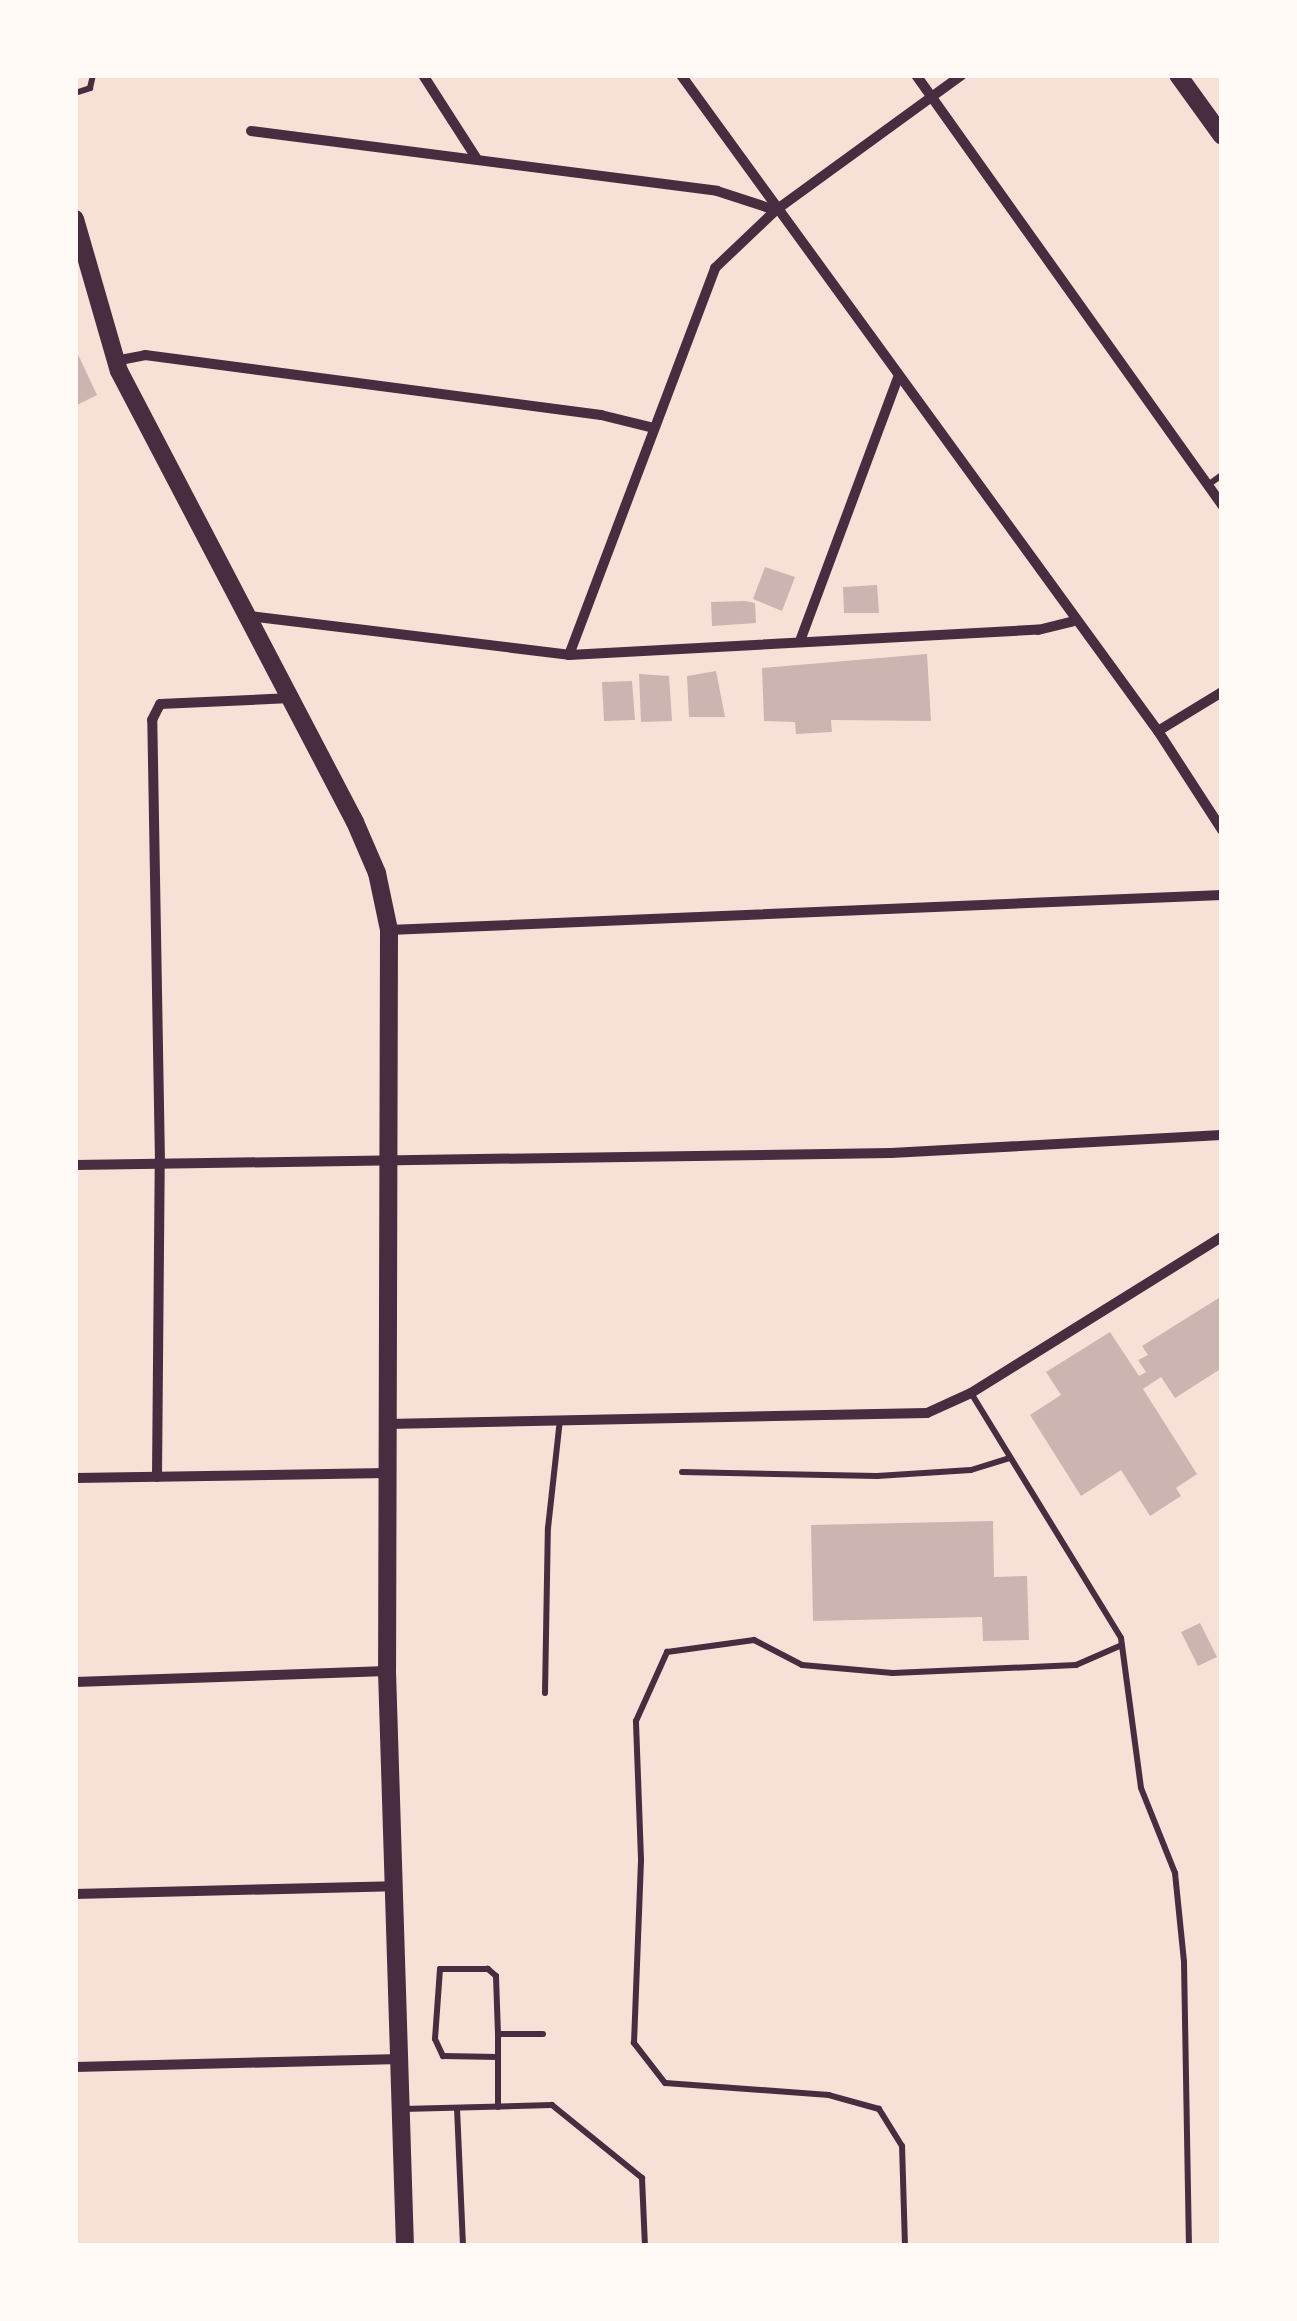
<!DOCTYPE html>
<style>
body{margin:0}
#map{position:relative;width:1297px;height:2321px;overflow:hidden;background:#f7e1d7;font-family:"Sofia Sans Condensed",sans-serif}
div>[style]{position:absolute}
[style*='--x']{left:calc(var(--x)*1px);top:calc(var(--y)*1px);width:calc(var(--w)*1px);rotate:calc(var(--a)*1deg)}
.building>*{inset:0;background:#ccb4b1}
.service>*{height:6px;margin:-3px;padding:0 3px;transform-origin:3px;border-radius:3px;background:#4a2c40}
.minor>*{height:10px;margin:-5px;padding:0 5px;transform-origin:5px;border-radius:5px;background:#4a2c40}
.primary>*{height:18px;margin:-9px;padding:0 9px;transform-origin:9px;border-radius:9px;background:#4a2c40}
span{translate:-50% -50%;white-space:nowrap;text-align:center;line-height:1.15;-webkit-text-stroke:10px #fffaf5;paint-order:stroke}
.frame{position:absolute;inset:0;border:78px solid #fffaf5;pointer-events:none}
</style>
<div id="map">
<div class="building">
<div style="clip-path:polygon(75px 348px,97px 395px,75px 406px)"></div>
<div style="clip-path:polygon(765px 567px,795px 577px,782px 611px,753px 599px)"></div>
<div style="clip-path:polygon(877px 585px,879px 613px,844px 613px,843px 587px)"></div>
<div style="clip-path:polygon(745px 601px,755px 603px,756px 623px,712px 626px,711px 602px)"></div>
<div style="clip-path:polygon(927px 654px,931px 721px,831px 720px,832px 732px,796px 734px,795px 722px,764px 721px,762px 668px)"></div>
<div style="clip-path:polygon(716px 671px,725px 717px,689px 717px,687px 676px)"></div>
<div style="clip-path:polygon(639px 674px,669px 676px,672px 721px,641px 722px)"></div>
<div style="clip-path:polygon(632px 681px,635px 720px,604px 721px,602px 682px)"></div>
<div style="clip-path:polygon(1222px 1296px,1222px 1368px,1175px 1398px,1161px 1377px,1143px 1389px,1197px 1474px,1176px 1488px,1181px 1496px,1150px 1516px,1121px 1470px,1081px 1496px,1030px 1415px,1061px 1395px,1046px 1372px,1110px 1332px,1139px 1376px,1146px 1372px,1138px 1360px,1148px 1355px,1142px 1346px)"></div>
<div style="clip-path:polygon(993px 1521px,994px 1577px,1027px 1576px,1029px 1640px,983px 1641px,982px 1617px,813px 1621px,811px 1525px)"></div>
<div style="clip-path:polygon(1200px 1623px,1217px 1657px,1198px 1666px,1181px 1632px)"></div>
</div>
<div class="service">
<div style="--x:75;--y:93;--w:16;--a:-18"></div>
<div style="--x:90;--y:88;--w:13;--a:-77"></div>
<div style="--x:1208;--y:485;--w:17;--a:-36"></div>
<div style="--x:971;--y:1393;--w:287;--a:58.5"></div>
<div style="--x:1121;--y:1638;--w:151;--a:82.4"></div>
<div style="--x:1141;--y:1788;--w:92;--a:68.2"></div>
<div style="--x:1175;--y:1873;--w:89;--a:84.2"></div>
<div style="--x:1184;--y:1962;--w:284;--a:89"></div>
<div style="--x:682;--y:1472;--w:195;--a:1.2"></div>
<div style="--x:877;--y:1476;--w:94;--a:-3.7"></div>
<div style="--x:971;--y:1470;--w:41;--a:-17.1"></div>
<div style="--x:545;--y:1693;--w:165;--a:-89"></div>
<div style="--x:548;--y:1528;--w:109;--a:-83.7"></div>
<div style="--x:498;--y:2034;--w:58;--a:-92"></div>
<div style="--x:496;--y:1976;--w:11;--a:-139"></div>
<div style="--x:488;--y:1969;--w:48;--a:180"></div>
<div style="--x:440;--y:1969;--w:70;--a:94.1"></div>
<div style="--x:435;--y:2039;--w:19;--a:65"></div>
<div style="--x:443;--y:2056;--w:55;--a:1"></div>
<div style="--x:498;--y:2107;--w:73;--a:-90"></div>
<div style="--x:498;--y:2034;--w:45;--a:0"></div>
<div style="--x:457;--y:2108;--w:138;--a:87.5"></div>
<div style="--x:403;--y:2109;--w:149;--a:-1.5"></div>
<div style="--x:552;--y:2105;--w:116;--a:39"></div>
<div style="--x:642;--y:2178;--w:68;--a:87.5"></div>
<div style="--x:905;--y:2246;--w:100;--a:-91.7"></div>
<div style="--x:902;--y:2146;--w:44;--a:-121.9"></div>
<div style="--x:879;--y:2109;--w:52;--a:-164.4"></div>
<div style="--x:829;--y:2095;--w:164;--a:-175.8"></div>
<div style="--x:665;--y:2083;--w:51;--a:-127.8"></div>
<div style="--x:634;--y:2043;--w:184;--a:-87.8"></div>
<div style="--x:641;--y:1859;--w:138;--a:-92.1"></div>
<div style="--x:636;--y:1721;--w:76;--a:-65.8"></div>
<div style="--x:667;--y:1652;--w:88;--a:-7.9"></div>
<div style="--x:754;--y:1640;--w:54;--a:27.5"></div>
<div style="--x:802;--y:1665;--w:91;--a:5"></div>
<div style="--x:893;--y:1673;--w:183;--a:-2.5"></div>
<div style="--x:1076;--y:1665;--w:50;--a:-23.5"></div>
</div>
<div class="minor">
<div style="--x:423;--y:75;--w:100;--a:57.3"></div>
<div style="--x:681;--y:75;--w:811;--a:53.98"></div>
<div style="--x:1158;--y:731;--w:118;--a:57.1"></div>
<div style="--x:916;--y:75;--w:528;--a:54.56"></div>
<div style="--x:251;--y:131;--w:470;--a:7.3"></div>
<div style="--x:717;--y:191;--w:61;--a:18.1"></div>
<div style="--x:115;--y:361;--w:31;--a:-11"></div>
<div style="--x:145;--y:355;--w:460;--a:7.5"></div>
<div style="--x:601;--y:415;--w:55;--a:13.8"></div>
<div style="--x:249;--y:616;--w:322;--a:6.9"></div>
<div style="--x:569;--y:655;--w:470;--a:-3.1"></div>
<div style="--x:1038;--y:630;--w:36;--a:-14"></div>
<div style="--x:800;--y:641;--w:282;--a:-69.6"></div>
<div style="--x:569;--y:655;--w:414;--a:-69.3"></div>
<div style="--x:715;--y:268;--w:84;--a:-43.6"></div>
<div style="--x:776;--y:210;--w:230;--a:-36"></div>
<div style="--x:1158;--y:731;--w:75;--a:-31.4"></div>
<div style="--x:389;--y:930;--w:834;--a:-2.41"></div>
<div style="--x:75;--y:1165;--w:816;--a:-0.84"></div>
<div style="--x:891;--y:1153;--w:331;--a:-3.1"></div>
<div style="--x:387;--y:1424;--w:540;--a:-1.17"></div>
<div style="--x:927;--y:1413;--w:48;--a:-24.4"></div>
<div style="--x:971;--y:1393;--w:296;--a:-31.9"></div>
<div style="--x:157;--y:1477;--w:314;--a:-89.5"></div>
<div style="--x:160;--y:1163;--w:443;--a:-91"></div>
<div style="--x:152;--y:720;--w:18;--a:-63"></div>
<div style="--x:160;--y:704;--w:131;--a:-2.6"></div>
<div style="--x:75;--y:1478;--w:312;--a:-0.9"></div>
<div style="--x:75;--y:1682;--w:312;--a:-2"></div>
<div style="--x:75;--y:1894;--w:318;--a:-1.4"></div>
<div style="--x:75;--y:2067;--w:325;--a:-1.4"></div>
</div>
<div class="primary">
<div style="--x:1178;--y:75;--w:75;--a:54.2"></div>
<div style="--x:75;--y:219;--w:158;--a:73.9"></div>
<div style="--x:119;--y:371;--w:509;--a:62.38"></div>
<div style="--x:355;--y:822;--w:56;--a:66.7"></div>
<div style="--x:377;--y:873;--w:58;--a:78.1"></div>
<div style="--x:389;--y:930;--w:741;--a:90.15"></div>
<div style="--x:387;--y:1671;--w:575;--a:88.21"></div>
</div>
<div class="frame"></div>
</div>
